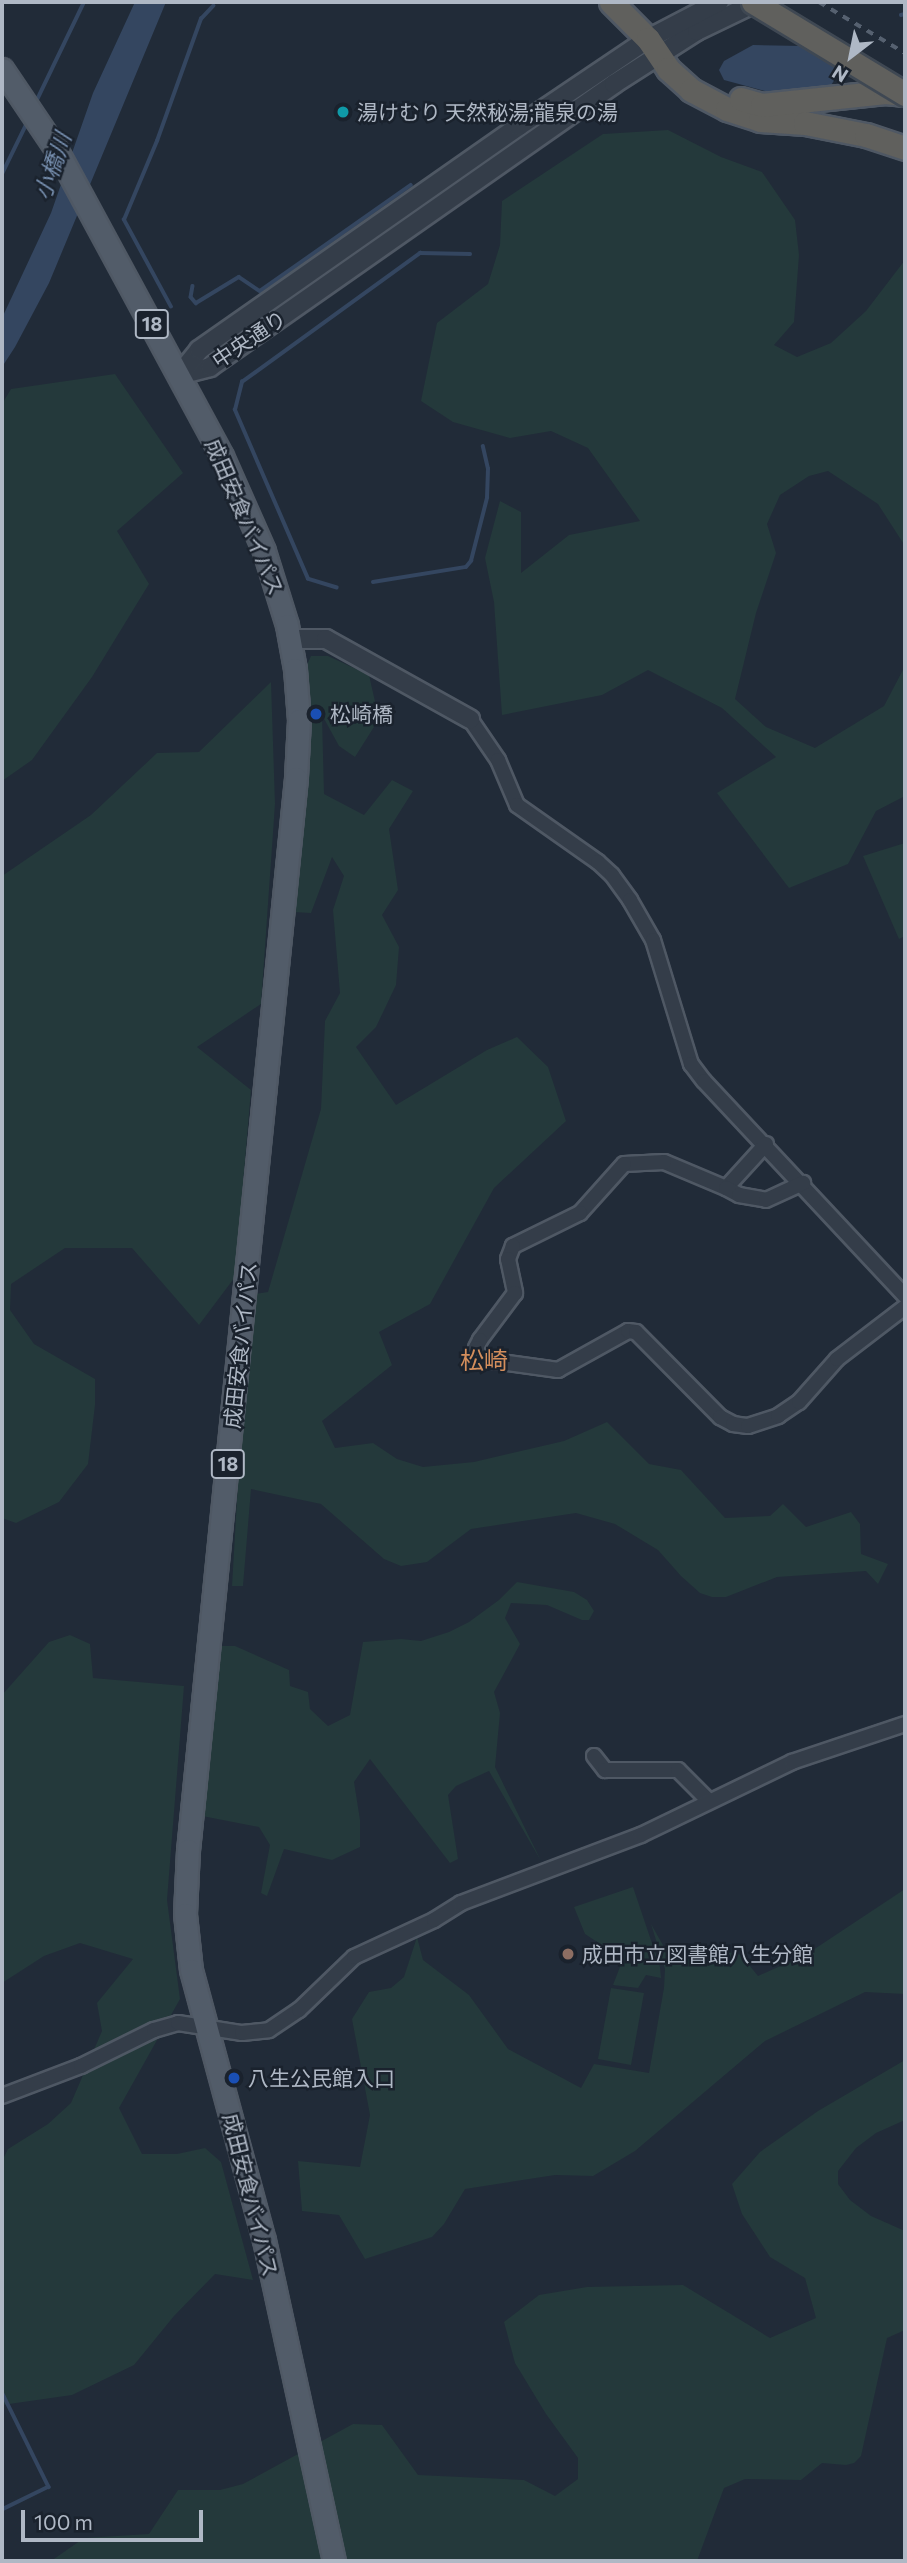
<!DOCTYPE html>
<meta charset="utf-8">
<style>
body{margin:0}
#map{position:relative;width:907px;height:2563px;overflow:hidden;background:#212b38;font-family:Commissioner,"Noto Sans JP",sans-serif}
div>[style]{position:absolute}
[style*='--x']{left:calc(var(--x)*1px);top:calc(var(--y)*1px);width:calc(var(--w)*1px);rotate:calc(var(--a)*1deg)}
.green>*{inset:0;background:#24393b}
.water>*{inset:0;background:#344660}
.stream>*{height:3.5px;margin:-1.75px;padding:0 1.75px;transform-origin:1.75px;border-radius:1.75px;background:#344660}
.roads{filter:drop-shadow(2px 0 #4f5864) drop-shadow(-2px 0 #4f5864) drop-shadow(0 2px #4f5864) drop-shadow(0 -2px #4f5864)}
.minor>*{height:14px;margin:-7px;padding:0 7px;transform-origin:7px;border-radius:7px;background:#343d49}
.tertiary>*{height:18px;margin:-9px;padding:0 9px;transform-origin:9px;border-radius:9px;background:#343d49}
.primary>*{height:21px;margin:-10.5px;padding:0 10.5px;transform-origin:10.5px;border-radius:10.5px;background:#525c69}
.trunk>*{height:23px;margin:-11.5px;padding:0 11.5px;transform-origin:11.5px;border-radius:11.5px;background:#60605d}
.rail>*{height:3.5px;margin-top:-1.75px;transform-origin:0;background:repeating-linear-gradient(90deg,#566170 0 7px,transparent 0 14px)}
.bridges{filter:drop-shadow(2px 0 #3f4853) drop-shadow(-2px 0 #3f4853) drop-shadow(0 2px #3f4853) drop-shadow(0 -2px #3f4853)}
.trunk-bridge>*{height:23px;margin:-11.5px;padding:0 11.5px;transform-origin:11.5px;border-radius:11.5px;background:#60605d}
.dots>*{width:19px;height:19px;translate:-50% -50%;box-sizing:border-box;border:4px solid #1a222d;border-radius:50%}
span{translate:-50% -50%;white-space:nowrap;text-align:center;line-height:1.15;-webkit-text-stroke:5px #1a222d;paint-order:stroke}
.shield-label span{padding:2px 5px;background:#1a222d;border:2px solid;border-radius:5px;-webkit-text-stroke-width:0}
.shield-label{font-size:19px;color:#afb8c5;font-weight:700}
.poi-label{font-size:21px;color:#afb8c5}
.left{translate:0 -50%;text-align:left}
.street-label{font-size:21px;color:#afb8c5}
.water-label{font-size:23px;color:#768eae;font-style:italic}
.quarter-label{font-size:24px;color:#d48e5c}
.frame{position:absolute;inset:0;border:4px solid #afb8c5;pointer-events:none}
.north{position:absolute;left:816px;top:21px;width:70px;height:70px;-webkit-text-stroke:5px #1a222d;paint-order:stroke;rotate:212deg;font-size:19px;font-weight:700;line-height:28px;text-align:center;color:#afb8c5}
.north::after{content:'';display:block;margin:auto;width:24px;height:32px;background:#afb8c5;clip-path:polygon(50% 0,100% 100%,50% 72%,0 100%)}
.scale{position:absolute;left:21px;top:2510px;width:182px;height:32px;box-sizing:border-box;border:4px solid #afb8c5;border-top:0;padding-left:9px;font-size:21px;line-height:24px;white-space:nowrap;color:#afb8c5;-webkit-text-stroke:5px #1a222d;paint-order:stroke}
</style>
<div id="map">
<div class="green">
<div style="clip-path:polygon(668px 130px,721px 157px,762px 172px,795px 220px,799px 255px,794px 322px,774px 345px,797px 357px,831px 343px,866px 311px,905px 260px,905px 546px,878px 504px,828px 471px,809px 476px,780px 495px,767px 524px,776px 553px,756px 613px,735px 699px,766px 727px,815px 748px,884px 706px,905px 666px,905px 796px,876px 811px,848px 864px,789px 888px,717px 793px,776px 757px,722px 708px,648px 670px,602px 695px,502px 715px,494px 602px,485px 558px,500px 501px,521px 512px,521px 573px,569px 535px,640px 521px,588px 448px,551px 431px,510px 438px,453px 422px,421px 401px,437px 323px,488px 284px,500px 245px,502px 201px,603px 134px)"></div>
<div style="clip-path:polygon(115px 374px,183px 473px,117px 531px,149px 584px,92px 677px,32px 760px,2px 781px,2px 404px,11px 389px)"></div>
<div style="clip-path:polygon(311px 656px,328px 656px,369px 675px,379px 719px,355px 757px,339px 746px,322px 715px,324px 794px,364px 815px,392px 780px,413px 791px,389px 829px,398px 890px,382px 915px,399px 947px,396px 985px,376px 1027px,356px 1047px,396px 1105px,487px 1050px,517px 1037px,548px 1067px,566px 1121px,494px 1188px,430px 1304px,379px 1332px,392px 1365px,322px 1421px,335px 1448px,373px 1443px,397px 1459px,423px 1467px,474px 1462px,564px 1441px,607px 1422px,649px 1464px,681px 1470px,725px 1518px,770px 1516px,783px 1504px,806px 1527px,851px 1512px,860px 1524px,861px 1554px,888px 1564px,878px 1584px,866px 1571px,777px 1577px,726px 1597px,712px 1597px,700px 1593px,681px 1576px,658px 1550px,615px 1524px,576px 1513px,471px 1529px,427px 1562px,401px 1566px,384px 1559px,321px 1504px,251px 1489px,243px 1586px,232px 1586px,244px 1379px,255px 1294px,268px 1292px,321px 1109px,325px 1021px,340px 993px,333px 910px,344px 876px,332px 857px,311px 913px,293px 912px,305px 669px)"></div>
<div style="clip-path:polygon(271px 682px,275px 804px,261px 1004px,197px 1047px,251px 1090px,235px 1277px,199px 1325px,132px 1248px,65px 1248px,11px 1284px,10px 1310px,34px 1344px,95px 1379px,95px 1405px,88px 1464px,59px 1502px,16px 1523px,2px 1518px,2px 876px,91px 815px,157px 753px,199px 752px)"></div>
<div style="clip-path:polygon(905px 843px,905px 936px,899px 939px,863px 856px)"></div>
<div style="clip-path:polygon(517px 1582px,574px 1592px,587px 1600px,594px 1611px,589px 1620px,582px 1620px,547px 1605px,511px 1603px,505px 1618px,520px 1644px,494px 1692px,500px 1713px,495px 1767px,541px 1861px,489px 1771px,456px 1786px,448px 1795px,458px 1859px,450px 1863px,370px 1759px,354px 1782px,360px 1820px,360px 1847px,332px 1860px,284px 1849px,267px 1896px,261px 1893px,270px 1845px,259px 1827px,197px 1815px,220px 1646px,235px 1646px,289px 1670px,290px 1686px,308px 1692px,310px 1709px,328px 1726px,350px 1715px,363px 1642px,401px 1639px,421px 1641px,449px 1632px,469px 1622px,499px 1600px)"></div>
<div style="clip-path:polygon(70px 1635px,90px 1644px,93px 1678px,184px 1686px,167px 1900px,180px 1999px,119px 2108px,142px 2154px,177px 2154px,205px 2148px,221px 2162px,253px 2280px,215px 2274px,174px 2316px,134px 2365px,72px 2395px,2px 2405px,2px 2161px,8px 2149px,48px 2124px,71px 2103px,102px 2031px,97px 2003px,133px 1959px,80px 1943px,44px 1956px,2px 1983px,2px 1695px,49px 1642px)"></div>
<div style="clip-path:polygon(633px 1887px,660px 1967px,661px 1978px,646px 1975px,638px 1988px,613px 1985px,623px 1959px,585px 1934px,574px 1907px)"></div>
<div style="clip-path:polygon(905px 1889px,905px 1994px,865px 1992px,765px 2041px,635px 2151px,593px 2176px,555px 2175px,465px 2189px,444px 2224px,432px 2237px,365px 2259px,339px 2215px,302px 2211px,298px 2161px,360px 2167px,370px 2115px,352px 2019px,369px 1992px,391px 1988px,404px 1977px,417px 1937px,423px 1960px,469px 1995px,508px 2049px,581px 2088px,594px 2064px,649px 2073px,664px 1988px,665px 1969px,651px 1924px,672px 1961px,729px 1952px,741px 1955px,758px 1976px,807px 1954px)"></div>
<div style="clip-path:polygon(611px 1988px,644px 1993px,631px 2065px,598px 2059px)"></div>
<div style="clip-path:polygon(905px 2060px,905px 2120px,876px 2133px,856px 2148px,838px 2171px,838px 2184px,850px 2200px,871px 2216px,905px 2231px,905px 2330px,887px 2338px,861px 2456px,854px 2463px,846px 2465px,822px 2463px,801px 2480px,745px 2479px,724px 2488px,697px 2561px,51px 2561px,84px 2538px,149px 2534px,178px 2490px,220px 2490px,243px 2484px,353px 2424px,382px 2425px,418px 2475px,524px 2480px,555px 2496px,578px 2479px,578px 2458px,546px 2414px,515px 2363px,504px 2322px,539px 2295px,587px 2287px,683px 2285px,770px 2338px,816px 2318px,805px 2278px,770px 2257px,742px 2214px,732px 2184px,760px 2152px,818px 2111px)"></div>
</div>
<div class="water">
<div style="clip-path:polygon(135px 2px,166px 2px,49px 283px,15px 347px,2px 367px,2px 318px,51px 213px,93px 93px)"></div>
<div style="clip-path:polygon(753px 45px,802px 46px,841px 69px,830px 87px,769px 92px,724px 80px,719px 70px,724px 61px)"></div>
</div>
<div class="stream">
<div style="--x:901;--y:15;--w:4;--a:-14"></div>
<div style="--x:35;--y:104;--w:113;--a:-64.3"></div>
<div style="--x:2;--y:174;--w:59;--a:-63.9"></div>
<div style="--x:193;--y:286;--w:11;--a:100"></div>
<div style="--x:191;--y:297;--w:8;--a:50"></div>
<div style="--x:196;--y:303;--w:50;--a:-31.2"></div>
<div style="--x:239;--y:277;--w:25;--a:34"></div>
<div style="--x:260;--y:291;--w:184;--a:-35.1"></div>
<div style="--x:171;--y:307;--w:99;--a:-118.4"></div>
<div style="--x:124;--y:220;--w:86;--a:-67.3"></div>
<div style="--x:157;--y:141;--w:130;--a:-70.2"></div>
<div style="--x:201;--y:19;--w:18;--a:-47"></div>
<div style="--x:373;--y:582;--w:94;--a:-9.2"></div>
<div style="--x:466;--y:567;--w:8;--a:-50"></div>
<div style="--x:471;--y:561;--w:65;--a:-75.7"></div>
<div style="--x:487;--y:498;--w:29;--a:-88"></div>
<div style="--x:488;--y:469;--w:23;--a:-103"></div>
<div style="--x:337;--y:588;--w:30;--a:-163"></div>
<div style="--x:308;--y:579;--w:184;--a:-113.4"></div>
<div style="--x:235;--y:410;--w:29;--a:-76"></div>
<div style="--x:242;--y:382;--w:220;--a:-35.9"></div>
<div style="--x:420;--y:253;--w:50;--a:1.1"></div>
<div style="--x:2;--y:2392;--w:106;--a:63.7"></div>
<div style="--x:49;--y:2487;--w:52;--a:153.9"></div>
</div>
<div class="roads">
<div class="minor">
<div style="--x:470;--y:719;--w:50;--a:55.7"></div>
<div style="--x:498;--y:760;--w:49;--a:67.1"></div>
<div style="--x:517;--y:805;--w:99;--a:35.1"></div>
<div style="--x:598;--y:862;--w:19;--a:43"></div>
<div style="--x:612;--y:875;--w:31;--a:54"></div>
<div style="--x:630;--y:900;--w:46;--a:60.1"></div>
<div style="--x:653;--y:940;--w:130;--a:73"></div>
<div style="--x:691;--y:1064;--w:21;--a:53"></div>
<div style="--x:704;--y:1081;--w:294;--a:46.9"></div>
<div style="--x:766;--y:1144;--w:59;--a:132.3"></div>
<div style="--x:726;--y:1188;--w:67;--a:-157.2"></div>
<div style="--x:664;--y:1162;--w:40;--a:177.1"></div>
<div style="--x:624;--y:1164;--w:66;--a:131.9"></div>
<div style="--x:580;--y:1213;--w:75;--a:153.8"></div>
<div style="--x:513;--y:1246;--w:14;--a:111"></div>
<div style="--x:508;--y:1259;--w:35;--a:78"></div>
<div style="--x:515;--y:1293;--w:59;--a:126.7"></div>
<div style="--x:480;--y:1340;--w:9;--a:117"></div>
<div style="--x:476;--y:1348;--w:8;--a:67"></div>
<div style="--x:479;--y:1355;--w:9;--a:36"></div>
<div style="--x:486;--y:1360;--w:73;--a:7.9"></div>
<div style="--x:558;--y:1370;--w:80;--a:-29.1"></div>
<div style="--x:628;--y:1331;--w:8;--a:7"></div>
<div style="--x:636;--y:1332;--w:120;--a:45.3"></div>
<div style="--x:720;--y:1417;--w:15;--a:28"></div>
<div style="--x:733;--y:1424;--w:15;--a:8"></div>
<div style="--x:748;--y:1426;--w:32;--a:-18"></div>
<div style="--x:778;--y:1416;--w:25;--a:-34"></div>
<div style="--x:799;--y:1402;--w:57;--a:-48.5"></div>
<div style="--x:837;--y:1359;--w:86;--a:-37.4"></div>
<div style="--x:726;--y:1188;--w:15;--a:28"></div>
<div style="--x:739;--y:1195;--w:27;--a:10"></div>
<div style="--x:766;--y:1200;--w:41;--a:-24.7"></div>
<div style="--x:594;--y:1756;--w:18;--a:52"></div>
<div style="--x:605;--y:1770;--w:73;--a:0"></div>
<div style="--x:678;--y:1770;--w:42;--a:45"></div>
<div style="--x:2;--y:2096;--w:85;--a:-20.8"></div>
<div style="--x:81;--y:2066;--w:81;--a:-26.3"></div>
<div style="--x:154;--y:2030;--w:25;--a:-16"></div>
<div style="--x:178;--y:2023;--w:65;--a:8.9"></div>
<div style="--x:242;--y:2033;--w:27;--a:-6"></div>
<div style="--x:269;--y:2030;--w:36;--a:-34"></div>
<div style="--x:299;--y:2010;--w:76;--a:-43.9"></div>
<div style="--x:354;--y:1957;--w:88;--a:-24.8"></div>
<div style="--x:434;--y:1920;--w:32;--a:-32"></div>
<div style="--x:461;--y:1903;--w:192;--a:-20.7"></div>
<div style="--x:641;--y:1835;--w:168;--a:-25.8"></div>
<div style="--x:792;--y:1762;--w:119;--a:-18.6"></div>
</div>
<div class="tertiary">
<div style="--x:179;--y:375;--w:32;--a:-14"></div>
<div style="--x:210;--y:367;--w:493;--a:-35"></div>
<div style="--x:614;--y:84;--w:98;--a:-32.6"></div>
<div style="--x:697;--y:31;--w:67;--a:-25.8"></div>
<div style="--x:179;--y:375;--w:32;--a:-51"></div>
<div style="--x:199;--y:350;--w:391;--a:-35"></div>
<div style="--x:519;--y:126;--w:156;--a:-34"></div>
<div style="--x:648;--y:39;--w:80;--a:-27.5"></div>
<div style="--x:291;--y:639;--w:35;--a:0"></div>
<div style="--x:326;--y:639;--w:165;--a:29.1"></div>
</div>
<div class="primary">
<div style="--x:2;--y:69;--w:97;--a:56"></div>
<div style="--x:56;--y:149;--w:349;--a:61.6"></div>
<div style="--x:222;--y:456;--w:104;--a:66.1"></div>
<div style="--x:264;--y:551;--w:77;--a:72.7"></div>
<div style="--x:287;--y:625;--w:45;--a:79.7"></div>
<div style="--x:295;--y:669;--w:51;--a:85.5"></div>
<div style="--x:299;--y:720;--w:58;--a:93"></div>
<div style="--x:296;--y:778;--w:1077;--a:95.75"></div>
<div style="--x:188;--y:1850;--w:64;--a:92.7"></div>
<div style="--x:185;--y:1914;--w:56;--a:83.9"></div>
<div style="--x:191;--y:1970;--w:280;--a:74.9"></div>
<div style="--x:264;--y:2240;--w:329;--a:77.7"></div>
</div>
<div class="trunk">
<div style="--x:611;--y:2;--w:52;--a:45"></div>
<div style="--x:648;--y:39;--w:36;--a:56"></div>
<div style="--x:668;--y:69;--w:31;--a:42"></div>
<div style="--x:691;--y:90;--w:41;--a:27.8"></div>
<div style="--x:727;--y:109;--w:35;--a:18"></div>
<div style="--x:760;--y:120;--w:45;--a:3.8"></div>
<div style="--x:805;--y:123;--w:62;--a:11.1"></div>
<div style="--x:866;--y:135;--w:41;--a:18.4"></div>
<div style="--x:741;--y:99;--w:22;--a:16"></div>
<div style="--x:762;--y:105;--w:124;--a:-6"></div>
<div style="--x:885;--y:92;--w:20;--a:6"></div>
</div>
</div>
<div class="rail">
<div style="--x:819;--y:2;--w:100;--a:30.7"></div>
</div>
<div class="bridges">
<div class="trunk-bridge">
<div style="--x:753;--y:2;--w:178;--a:31.2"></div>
</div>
</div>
<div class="dots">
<div style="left:343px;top:112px;background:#0f9aa8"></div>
<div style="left:316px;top:714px;background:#1a4fb4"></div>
<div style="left:568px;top:1954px;background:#8d6e63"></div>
<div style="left:234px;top:2078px;background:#1a4fb4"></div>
</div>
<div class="shield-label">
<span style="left:152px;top:324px">18</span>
<span style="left:228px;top:1464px">18</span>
</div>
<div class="poi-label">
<span class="left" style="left:357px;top:112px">湯けむり 天然秘湯;龍泉の湯</span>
<span class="left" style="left:330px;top:714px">松崎橋</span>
<span class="left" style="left:582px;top:1954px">成田市立図書館八生分館</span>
<span class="left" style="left:248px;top:2078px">八生公民館入口</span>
</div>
<div class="street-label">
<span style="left:249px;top:339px;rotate:-34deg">中央通り</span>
<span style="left:245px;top:517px;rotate:67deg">成田安食バイパス</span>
<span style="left:240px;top:1345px;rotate:-84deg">成田安食バイパス</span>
<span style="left:251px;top:2195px;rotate:76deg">成田安食バイパス</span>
</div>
<div class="water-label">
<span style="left:52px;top:166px;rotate:-71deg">小橋川</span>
</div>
<div class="quarter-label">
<span style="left:484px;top:1360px">松崎</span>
</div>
<div class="frame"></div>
<div class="north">N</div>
<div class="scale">100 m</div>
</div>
